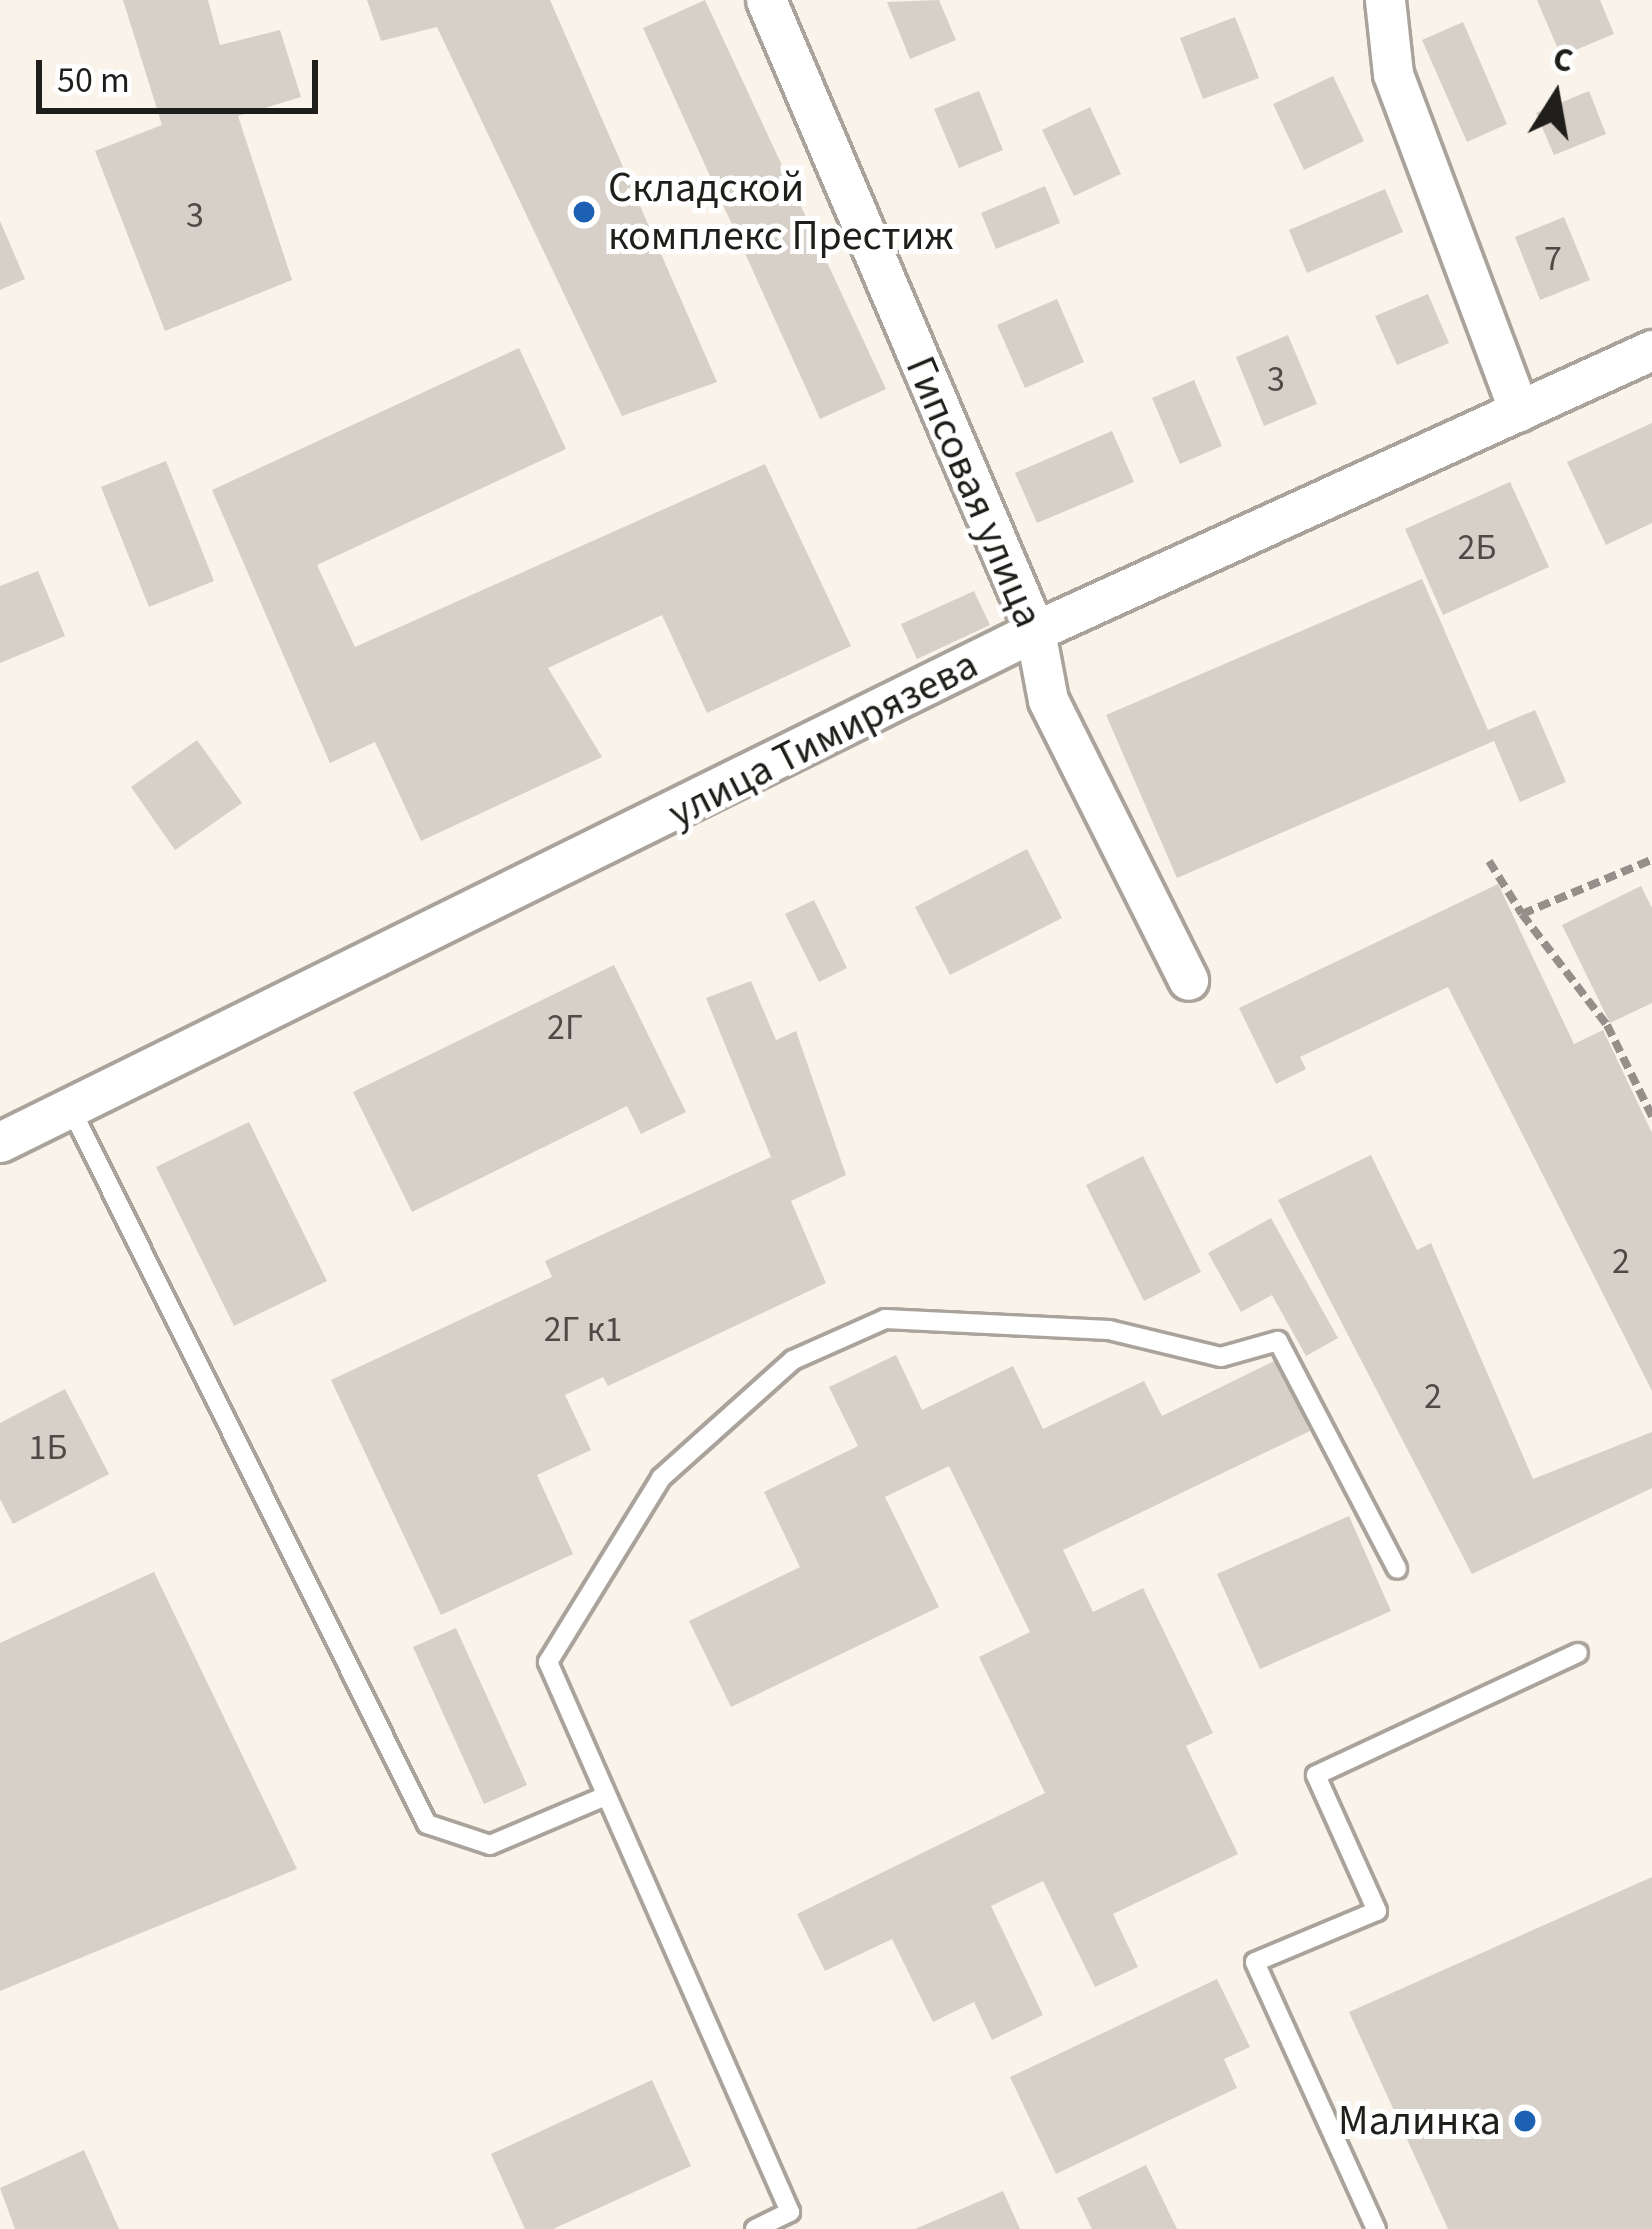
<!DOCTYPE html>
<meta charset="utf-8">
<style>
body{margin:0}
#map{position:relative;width:1652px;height:2229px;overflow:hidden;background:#f9f3ea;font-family:"Source Sans 3",sans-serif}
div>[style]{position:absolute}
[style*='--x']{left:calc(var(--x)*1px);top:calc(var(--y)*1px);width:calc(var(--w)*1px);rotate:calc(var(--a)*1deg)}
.building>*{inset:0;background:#d7d0c8}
.path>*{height:8px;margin-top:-4px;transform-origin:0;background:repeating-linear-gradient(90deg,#949089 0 12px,transparent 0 18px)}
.roads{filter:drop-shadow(3px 0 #a9a39b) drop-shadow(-3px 0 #a9a39b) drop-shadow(0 3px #a9a39b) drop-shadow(0 -3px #a9a39b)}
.lane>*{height:18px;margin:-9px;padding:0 9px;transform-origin:9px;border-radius:9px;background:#fff}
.street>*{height:39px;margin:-19.5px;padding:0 19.5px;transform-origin:19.5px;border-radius:19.5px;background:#fff}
.dots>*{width:33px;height:33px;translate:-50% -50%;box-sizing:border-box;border:6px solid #fff;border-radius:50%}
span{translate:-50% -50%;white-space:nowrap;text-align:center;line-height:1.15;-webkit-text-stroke:10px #fff;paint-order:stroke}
.number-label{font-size:36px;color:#4e4a46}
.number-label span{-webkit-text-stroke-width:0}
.poi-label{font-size:42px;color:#201e1a}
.left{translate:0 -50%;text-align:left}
.right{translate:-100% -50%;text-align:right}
.street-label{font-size:42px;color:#201e1a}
.north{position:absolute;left:1496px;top:36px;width:120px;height:120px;-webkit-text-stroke:9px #fff;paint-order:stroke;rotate:11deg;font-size:33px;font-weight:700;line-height:48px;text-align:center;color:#201e1a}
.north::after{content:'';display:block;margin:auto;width:42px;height:54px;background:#201e1a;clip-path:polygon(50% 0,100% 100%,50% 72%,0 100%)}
.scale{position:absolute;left:36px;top:60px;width:282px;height:54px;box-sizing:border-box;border:6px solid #201e1a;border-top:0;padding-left:15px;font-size:36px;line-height:42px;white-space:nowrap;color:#201e1a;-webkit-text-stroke:9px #fff;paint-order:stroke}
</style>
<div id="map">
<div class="building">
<div style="clip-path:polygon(123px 0,208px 0,220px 45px,280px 30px,301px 97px,238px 116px,292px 280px,165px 331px,95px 151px,162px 125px)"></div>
<div style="clip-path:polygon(367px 0,550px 0,717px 382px,622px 416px,437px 27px,381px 41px)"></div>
<div style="clip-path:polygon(705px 0,886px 389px,820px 419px,643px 28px)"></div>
<div style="clip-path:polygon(939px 0,956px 40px,910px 59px,887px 2px)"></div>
<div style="clip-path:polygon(1537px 0,1600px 0,1614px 34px,1561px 56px)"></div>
<div style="clip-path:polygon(1235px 17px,1259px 78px,1203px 99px,1180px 38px)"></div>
<div style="clip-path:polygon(1463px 22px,1507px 124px,1467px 142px,1422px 40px)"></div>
<div style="clip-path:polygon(1333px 76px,1364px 141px,1304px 170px,1273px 104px)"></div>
<div style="clip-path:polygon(979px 91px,1003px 150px,959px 168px,934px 109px)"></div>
<div style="clip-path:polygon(1589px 91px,1606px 134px,1554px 155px,1536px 113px)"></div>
<div style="clip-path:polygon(1090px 107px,1121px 174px,1074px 196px,1042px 130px)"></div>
<div style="clip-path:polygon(1045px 186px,1060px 223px,996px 249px,981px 213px)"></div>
<div style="clip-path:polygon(1385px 189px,1403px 232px,1307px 273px,1289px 230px)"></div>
<div style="clip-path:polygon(1564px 217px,1590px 280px,1540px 300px,1515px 237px)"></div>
<div style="clip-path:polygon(0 221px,25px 279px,0 290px)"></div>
<div style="clip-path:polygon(1428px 294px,1449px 343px,1397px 365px,1375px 316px)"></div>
<div style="clip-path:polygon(1057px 299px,1084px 362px,1025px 388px,997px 325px)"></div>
<div style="clip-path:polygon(1288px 335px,1317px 404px,1264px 426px,1236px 357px)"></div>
<div style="clip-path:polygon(519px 348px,566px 449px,317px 565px,355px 647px,765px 464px,851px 646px,707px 713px,662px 615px,548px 668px,602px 757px,421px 841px,375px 742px,330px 763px,212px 490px)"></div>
<div style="clip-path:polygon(1194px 380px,1222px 446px,1180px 464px,1152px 398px)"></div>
<div style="clip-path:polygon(1652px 423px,1652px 523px,1606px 545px,1567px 462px)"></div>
<div style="clip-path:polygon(1112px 431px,1134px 482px,1037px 523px,1015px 473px)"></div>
<div style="clip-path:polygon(166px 461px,214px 581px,149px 607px,101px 487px)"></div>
<div style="clip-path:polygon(1510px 482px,1549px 567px,1443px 615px,1405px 529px)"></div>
<div style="clip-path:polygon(38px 571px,65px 636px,0 663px,0 586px)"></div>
<div style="clip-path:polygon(1422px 579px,1488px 730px,1535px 710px,1566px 782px,1520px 802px,1494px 741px,1177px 878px,1106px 715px)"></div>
<div style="clip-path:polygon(974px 591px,990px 625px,917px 659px,901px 624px)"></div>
<div style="clip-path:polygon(197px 740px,242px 803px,175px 850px,131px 787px)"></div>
<div style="clip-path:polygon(1027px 849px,1062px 918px,950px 975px,915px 907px)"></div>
<div style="clip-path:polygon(1498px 884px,1574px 1044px,1603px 1030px,1652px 1133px,1652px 1391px,1448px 987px,1300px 1057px,1306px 1069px,1276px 1084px,1239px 1008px)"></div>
<div style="clip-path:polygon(1641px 886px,1652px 908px,1652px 1003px,1610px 1023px,1562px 925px)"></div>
<div style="clip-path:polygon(814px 900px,847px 968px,819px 982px,785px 914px)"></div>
<div style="clip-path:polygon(614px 965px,686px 1112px,641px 1134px,627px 1106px,412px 1212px,353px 1092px)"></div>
<div style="clip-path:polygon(751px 981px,776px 1040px,796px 1031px,846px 1175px,791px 1201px,826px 1283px,608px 1386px,603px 1377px,565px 1395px,591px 1450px,537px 1475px,573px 1554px,441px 1615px,331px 1380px,552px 1277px,545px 1261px,771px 1157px,706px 998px)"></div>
<div style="clip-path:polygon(249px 1122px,327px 1281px,234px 1326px,156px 1167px)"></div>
<div style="clip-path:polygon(1371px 1155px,1417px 1250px,1431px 1243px,1533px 1479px,1652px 1432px,1652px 1488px,1472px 1574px,1278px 1200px)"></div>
<div style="clip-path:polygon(1143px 1156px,1201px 1272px,1144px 1301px,1086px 1185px)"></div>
<div style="clip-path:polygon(1271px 1218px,1338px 1338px,1306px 1356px,1272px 1295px,1241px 1312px,1208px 1253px)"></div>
<div style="clip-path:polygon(896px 1355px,922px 1410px,1013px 1366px,1043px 1429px,1144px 1381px,1162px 1416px,1276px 1360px,1310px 1431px,1063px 1550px,1093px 1612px,1143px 1588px,1213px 1733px,1186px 1746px,1238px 1854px,1113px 1914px,1138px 1967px,1095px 1987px,1043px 1881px,991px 1906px,1043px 2015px,992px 2040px,974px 2002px,933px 2022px,892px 1939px,825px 1971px,797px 1914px,1045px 1793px,979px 1657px,1030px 1632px,949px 1466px,885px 1497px,939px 1607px,731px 1707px,689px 1621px,800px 1567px,764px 1492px,858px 1446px,829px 1387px)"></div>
<div style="clip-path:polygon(65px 1389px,109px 1474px,13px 1524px,0 1499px,0 1423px)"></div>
<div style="clip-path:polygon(1349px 1516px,1391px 1611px,1260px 1669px,1217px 1574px)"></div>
<div style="clip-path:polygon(154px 1572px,297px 1869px,0 1991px,0 1643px)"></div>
<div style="clip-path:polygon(456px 1628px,527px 1785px,484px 1804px,413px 1647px)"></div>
<div style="clip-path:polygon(1652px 1877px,1652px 2229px,1448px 2229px,1349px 2012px)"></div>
<div style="clip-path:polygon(1217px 1979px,1250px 2047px,1224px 2059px,1237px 2088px,1056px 2174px,1010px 2077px)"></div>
<div style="clip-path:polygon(652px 2080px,691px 2166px,553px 2229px,525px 2229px,491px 2154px)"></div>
<div style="clip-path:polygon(84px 2150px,119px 2229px,15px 2229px,0 2188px)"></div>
<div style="clip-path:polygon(1146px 2165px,1177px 2229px,1092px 2229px,1077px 2198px)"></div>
<div style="clip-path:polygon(1003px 2191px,1020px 2229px,915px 2229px)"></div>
</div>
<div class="path">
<div style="--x:1489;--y:861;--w:62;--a:58.1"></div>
<div style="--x:1522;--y:914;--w:140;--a:-22.7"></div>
<div style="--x:1522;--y:914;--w:140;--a:52.6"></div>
<div style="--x:1607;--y:1025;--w:102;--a:63.7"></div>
</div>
<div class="roads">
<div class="lane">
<div style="--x:70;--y:1107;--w:801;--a:63.53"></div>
<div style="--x:427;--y:1824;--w:66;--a:18.4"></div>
<div style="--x:490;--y:1845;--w:123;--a:-23"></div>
<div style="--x:755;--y:2229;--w:39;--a:-26"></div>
<div style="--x:790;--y:2212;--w:601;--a:-113.75"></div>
<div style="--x:548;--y:1662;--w:216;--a:-58.4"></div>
<div style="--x:661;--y:1478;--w:177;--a:-41.8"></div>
<div style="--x:793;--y:1360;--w:101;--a:-24"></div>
<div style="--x:885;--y:1319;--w:224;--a:2.8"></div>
<div style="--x:1109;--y:1330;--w:115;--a:13.6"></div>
<div style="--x:1221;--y:1357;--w:59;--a:-15.7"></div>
<div style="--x:1278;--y:1341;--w:257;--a:62.4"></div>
<div style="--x:1376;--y:2229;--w:293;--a:-114.4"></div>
<div style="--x:1255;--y:1962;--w:132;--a:-22.7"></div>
<div style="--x:1377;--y:1911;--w:149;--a:-114.2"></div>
<div style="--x:1316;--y:1775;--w:289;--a:-25"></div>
</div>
<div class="street">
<div style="--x:766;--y:0;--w:686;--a:66.91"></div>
<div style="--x:1035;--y:631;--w:70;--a:79.3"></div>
<div style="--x:1048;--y:700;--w:313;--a:63.4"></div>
<div style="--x:1385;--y:0;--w:74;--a:83.8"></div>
<div style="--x:1393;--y:74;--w:360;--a:69.5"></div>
<div style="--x:0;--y:1142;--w:1154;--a:-26.28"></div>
<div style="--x:1035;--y:631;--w:678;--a:-24.49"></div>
</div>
</div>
<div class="dots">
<div style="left:584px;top:212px;background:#1d62b2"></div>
<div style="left:1525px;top:2121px;background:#1d62b2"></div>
</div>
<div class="number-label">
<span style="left:195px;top:216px">3</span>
<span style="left:1553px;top:259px">7</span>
<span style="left:1276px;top:380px">3</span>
<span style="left:1477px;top:548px">2Б</span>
<span style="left:565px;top:1028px">2Г</span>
<span style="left:1621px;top:1262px">2</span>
<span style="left:583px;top:1330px">2Г к1</span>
<span style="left:1433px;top:1397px">2</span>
<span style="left:48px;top:1448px">1Б</span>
</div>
<div class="poi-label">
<span class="left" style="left:608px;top:212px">Складской<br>комплекс Престиж</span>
<span class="right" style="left:1501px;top:2121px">Малинка</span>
</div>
<div class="street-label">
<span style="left:974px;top:492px;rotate:67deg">Гипсовая улица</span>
<span style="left:823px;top:739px;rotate:-27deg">улица Тимирязева</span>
</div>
<div class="north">С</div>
<div class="scale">50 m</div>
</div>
